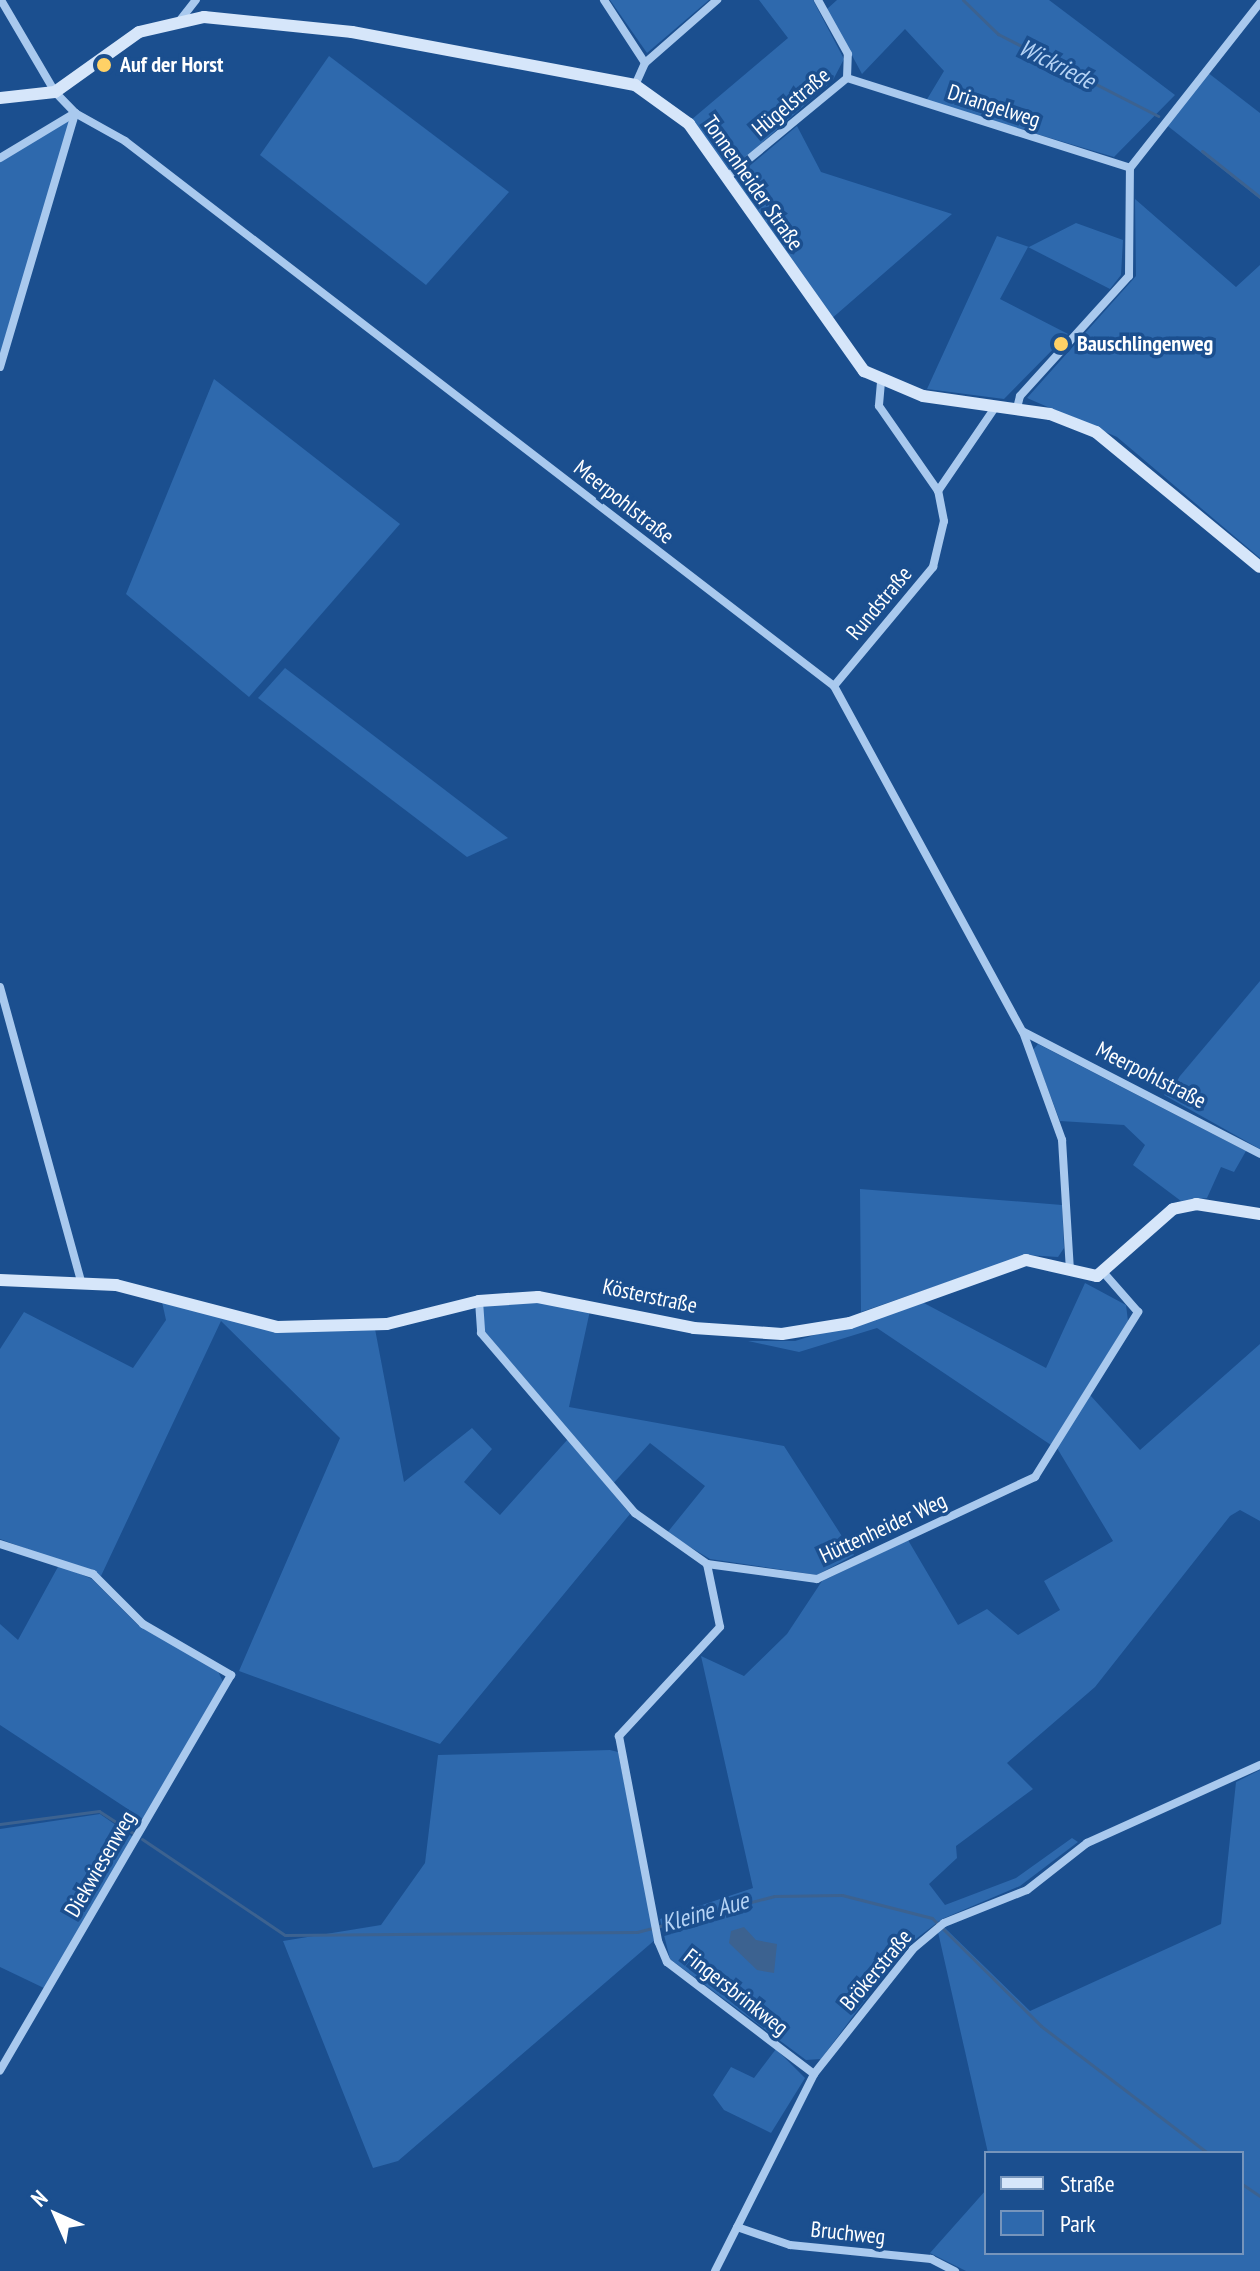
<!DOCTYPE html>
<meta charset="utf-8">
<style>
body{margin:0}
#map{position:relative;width:1260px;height:2271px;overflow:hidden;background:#1b4f8f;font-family:"PT Sans Narrow",sans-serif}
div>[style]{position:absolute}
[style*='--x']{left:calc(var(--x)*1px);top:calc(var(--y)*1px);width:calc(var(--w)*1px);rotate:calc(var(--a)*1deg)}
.green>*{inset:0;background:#2e69ad}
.water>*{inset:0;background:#3c6290}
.stream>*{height:3px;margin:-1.5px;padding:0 1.5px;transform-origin:1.5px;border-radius:1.5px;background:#3c6290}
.street>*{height:8px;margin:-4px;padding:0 4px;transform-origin:4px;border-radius:4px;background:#a9c9ee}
.secondary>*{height:12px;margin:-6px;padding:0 6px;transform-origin:6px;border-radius:6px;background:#d6e6fa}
.dots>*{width:22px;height:22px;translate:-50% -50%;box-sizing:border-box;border:4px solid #1b4f8f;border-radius:50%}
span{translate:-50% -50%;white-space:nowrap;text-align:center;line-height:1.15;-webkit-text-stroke:7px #1b4f8f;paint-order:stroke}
.poi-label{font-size:22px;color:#fff;font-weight:700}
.left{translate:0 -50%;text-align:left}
.street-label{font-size:22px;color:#fff}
.water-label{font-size:24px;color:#b5d3f5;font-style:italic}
.legend{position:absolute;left:984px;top:2151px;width:260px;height:104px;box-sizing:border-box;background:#1b4f8f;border:2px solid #7695bc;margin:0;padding:10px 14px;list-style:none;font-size:24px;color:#fff}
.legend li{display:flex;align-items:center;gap:16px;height:40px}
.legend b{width:40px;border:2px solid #7695bc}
.north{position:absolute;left:16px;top:2175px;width:80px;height:80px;-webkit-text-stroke:6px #1b4f8f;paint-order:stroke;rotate:315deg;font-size:22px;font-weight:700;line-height:32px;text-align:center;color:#fff}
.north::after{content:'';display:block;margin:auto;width:28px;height:36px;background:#fff;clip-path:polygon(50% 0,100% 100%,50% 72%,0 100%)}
</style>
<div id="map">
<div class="green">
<div style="clip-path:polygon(610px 0,709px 0,647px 53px)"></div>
<div style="clip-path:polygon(759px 0,813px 0,844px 59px,833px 80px,730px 171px,691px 120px,788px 38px)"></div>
<div style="clip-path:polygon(837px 0,1049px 0,1175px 95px,1114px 157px,926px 101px,944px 71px,905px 29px,862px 74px,827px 9px)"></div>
<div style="clip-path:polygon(329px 56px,509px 192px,426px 285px,260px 155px)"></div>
<div style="clip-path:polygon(1207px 72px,1260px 113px,1260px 199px,1164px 123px)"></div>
<div style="clip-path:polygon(72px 116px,0 355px,0 161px)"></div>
<div style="clip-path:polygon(797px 126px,821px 172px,952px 214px,830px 320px,734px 179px)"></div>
<div style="clip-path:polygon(1135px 199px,1236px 287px,1260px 265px,1260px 558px,1117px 437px,1027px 398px,1136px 276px)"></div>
<div style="clip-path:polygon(1076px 223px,1123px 240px,1121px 275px,1110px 289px,1028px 247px,1000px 299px,1068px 334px,1004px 399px,927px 389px,997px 236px,1029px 247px)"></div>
<div style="clip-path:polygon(214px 379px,400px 524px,249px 697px,126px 594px)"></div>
<div style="clip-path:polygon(285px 668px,508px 838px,467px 857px,258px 698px)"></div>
<div style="clip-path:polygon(1260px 981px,1260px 1149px,1164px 1095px)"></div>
<div style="clip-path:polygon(1038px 1044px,1246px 1151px,1234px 1172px,1221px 1167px,1207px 1198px,1181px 1201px,1133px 1165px,1145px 1145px,1124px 1125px,1060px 1121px,1033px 1050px)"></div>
<div style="clip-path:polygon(860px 1189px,1062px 1205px,1064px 1248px,1058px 1257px,1026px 1255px,861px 1312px)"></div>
<div style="clip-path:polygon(1085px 1283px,1126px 1305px,1128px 1321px,1051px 1445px,877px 1328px,799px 1352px,748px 1341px,795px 1341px,922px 1302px,1046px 1368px)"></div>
<div style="clip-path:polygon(538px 1298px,591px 1306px,569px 1407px,784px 1446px,854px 1555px,817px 1575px,710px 1559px,667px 1533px,705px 1486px,650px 1443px,610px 1487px,482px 1333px,481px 1303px)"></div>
<div style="clip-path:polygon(162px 1302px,275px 1330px,375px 1329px,404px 1482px,472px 1428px,492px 1449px,464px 1482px,500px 1515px,568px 1439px,630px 1514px,440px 1744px,239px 1671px,340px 1438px,221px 1321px,101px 1576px,0 1539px,0 1349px,24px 1312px,133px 1368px,166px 1320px)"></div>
<div style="clip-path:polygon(1260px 1344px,1260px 1521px,1240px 1510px,1230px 1516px,1095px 1687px,1007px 1763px,1033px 1789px,956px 1846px,957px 1858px,929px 1884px,945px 1905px,1016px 1878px,1072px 1838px,1078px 1842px,1020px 1886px,942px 1919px,904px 1948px,821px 2059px,806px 2060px,670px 1959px,660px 1919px,753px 1888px,701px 1656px,744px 1676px,787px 1634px,822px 1581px,908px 1540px,958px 1625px,987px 1609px,1018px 1635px,1060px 1610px,1044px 1581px,1113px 1541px,1057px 1448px,1090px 1395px,1140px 1450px)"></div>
<div style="clip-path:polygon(59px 1565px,92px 1579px,139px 1626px,217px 1669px,223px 1682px,143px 1819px,0 1725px,0 1624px,18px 1640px)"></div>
<div style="clip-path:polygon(610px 1750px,618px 1752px,656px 1939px,398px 2161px,373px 2168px,283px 1941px,381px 1925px,425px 1863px,438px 1755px)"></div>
<div style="clip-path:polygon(1260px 1770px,1260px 2271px,966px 2271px,930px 2253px,986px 2190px,986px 2253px,1242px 2253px,1242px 2153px,988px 2153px,938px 1932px,944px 1927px,1030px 2011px,1221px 1924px,1236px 1782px)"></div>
<div style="clip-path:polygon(100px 1814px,133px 1837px,46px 1989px,0 1967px,0 1829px)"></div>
<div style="clip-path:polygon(776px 2049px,805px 2078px,771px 2133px,724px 2110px,713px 2095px,731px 2067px,754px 2078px)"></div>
</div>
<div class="water">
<div style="clip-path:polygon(744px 1927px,756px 1940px,777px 1944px,774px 1973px,757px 1970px,729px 1943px,731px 1931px)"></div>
</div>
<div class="stream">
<div style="--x:963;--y:0;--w:49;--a:44.2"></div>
<div style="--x:998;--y:34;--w:180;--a:27.1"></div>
<div style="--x:1202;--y:151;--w:74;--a:38.4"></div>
<div style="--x:0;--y:1824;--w:100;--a:-7.5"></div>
<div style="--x:99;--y:1811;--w:40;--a:32.9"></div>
<div style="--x:142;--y:1839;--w:172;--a:33.9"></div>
<div style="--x:285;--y:1935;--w:352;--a:-0.5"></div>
<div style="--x:637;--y:1932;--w:142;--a:-14.7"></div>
<div style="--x:774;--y:1896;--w:68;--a:-0.8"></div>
<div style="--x:842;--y:1895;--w:93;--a:14.3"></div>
<div style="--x:932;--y:1918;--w:153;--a:44.7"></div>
<div style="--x:1041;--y:2026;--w:210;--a:37.3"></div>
<div style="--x:1242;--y:2184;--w:22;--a:34"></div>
</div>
<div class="street">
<div style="--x:1;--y:0;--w:107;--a:59.6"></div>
<div style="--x:55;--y:92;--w:29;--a:46"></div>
<div style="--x:75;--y:113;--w:57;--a:29.2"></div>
<div style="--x:125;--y:141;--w:894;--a:37.55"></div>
<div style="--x:834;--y:686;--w:394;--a:61.4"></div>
<div style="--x:1023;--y:1032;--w:115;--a:70.1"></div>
<div style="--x:1062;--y:1140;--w:129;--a:86.5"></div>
<div style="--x:604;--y:0;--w:75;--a:56.9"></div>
<div style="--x:645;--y:63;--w:24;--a:114"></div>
<div style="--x:181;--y:19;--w:24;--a:-52"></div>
<div style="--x:645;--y:63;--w:96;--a:-41.2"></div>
<div style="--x:847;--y:78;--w:297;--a:17.6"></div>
<div style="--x:0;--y:158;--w:87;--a:-31"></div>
<div style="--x:727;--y:177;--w:156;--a:-39.5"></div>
<div style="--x:847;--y:78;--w:24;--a:-88"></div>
<div style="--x:848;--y:54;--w:62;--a:-119.1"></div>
<div style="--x:0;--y:367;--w:265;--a:-73.5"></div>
<div style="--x:881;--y:382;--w:24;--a:95"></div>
<div style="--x:879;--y:406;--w:103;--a:55.2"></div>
<div style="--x:1017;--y:408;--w:12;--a:-76"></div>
<div style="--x:1020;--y:396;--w:162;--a:-47.8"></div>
<div style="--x:1129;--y:276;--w:108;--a:-89.5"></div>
<div style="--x:1130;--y:168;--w:210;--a:-51.8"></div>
<div style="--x:834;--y:686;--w:155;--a:-50.2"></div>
<div style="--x:933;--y:567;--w:47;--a:-76.6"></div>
<div style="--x:944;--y:521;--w:31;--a:-101"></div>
<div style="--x:938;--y:491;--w:103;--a:-55.7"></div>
<div style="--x:0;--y:987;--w:305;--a:74.6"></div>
<div style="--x:1024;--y:1032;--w:266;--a:27.3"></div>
<div style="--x:479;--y:1301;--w:32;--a:86"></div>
<div style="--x:481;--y:1333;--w:237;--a:49.5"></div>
<div style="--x:635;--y:1513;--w:88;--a:35.3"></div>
<div style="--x:707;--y:1564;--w:111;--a:7.8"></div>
<div style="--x:817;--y:1579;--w:241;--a:-25.1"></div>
<div style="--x:1035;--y:1477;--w:195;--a:-58"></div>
<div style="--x:1138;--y:1312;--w:52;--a:-131.1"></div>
<div style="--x:0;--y:1544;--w:98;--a:17.9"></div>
<div style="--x:93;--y:1574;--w:71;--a:45"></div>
<div style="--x:143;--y:1624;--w:102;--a:30.1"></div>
<div style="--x:231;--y:1675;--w:458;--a:120.3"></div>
<div style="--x:707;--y:1564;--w:64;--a:78.3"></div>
<div style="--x:720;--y:1627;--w:149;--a:132.8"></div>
<div style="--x:619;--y:1736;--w:209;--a:79.2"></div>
<div style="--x:658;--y:1941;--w:23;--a:67"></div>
<div style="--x:667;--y:1962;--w:185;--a:37.3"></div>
<div style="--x:737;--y:2227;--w:56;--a:18.8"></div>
<div style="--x:790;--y:2245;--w:142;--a:5.7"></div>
<div style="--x:931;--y:2259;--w:27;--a:27"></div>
<div style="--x:715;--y:2271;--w:220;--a:-63.3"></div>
<div style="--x:814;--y:2074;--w:159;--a:-51.6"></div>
<div style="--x:913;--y:1949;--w:40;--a:-40"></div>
<div style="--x:944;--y:1923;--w:89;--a:-21.7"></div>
<div style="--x:1027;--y:1890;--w:76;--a:-38.1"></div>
<div style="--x:1087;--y:1843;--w:190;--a:-24.3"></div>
</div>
<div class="secondary">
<div style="--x:0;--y:98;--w:55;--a:-6.2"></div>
<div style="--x:55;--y:92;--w:103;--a:-35.5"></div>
<div style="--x:139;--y:32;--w:67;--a:-13"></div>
<div style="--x:204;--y:17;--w:149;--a:5.8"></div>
<div style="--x:352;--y:32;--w:288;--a:10.6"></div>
<div style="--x:635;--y:85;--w:67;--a:35.8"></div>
<div style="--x:689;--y:124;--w:303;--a:54.7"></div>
<div style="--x:864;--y:371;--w:64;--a:23"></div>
<div style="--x:923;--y:396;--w:128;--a:8.1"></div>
<div style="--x:1050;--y:414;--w:49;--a:21.4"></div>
<div style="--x:1096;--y:432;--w:212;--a:39.5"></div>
<div style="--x:0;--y:1280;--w:116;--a:2.5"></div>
<div style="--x:116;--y:1285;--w:166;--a:14.6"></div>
<div style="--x:277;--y:1327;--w:110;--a:-1.6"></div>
<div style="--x:387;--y:1324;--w:95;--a:-14"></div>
<div style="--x:479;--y:1301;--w:59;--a:-3.9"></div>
<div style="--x:538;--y:1297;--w:159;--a:11.2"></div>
<div style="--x:694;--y:1328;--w:88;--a:3.9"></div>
<div style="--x:782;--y:1334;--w:69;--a:-9.2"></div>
<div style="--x:850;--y:1323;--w:187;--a:-19.7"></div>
<div style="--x:1026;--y:1260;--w:73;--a:12.7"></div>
<div style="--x:1097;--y:1276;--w:101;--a:-41.4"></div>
<div style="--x:1173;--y:1209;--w:24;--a:-12"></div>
<div style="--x:1196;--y:1204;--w:65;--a:8.9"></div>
</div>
<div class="dots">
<div style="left:104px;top:65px;background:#ffd166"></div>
<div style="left:1061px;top:344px;background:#ffd166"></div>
</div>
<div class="poi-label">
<span class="left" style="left:120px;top:65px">Auf der Horst</span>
<span class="left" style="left:1077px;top:344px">Bauschlingenweg</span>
</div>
<div class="street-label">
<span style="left:791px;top:102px;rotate:-40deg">Hügelstraße</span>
<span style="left:994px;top:106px;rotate:18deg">Driangelweg</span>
<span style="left:753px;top:183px;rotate:55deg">Tonnenheider Straße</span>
<span style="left:624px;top:502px;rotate:38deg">Meerpohlstraße</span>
<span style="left:879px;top:603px;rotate:-50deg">Rundstraße</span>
<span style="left:1151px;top:1075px;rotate:27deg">Meerpohlstraße</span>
<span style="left:650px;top:1296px;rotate:12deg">Kösterstraße</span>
<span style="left:883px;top:1528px;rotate:-25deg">Hüttenheider Weg</span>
<span style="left:100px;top:1864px;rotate:-60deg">Diekwiesenweg</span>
<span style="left:876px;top:1970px;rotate:-50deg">Brökerstraße</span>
<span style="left:736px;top:1992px;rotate:38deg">Fingersbrinkweg</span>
<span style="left:848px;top:2233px;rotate:6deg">Bruchweg</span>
</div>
<div class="water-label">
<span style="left:1057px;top:64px;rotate:27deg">Wickriede</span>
<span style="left:705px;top:1912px;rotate:-16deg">Kleine Aue</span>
</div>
<ul class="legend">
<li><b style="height:10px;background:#d6e6fa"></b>Straße</li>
<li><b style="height:22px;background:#2e69ad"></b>Park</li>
</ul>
<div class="north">N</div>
</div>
